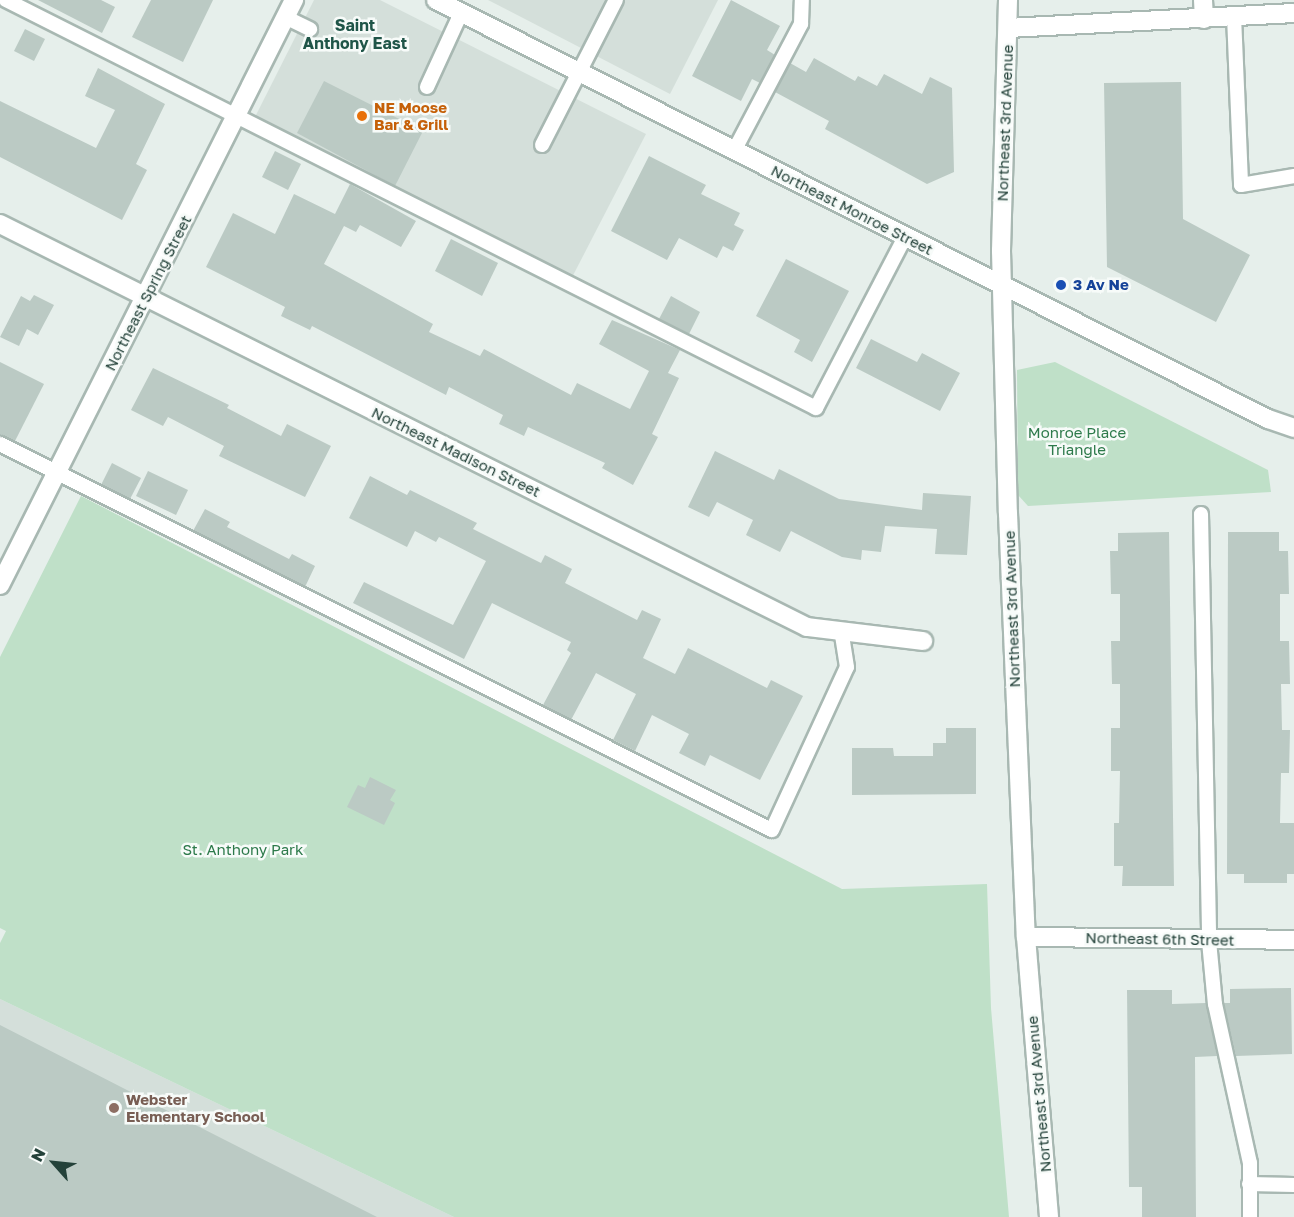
<!DOCTYPE html>
<style>
body{margin:0}
#map{position:relative;width:1294px;height:1217px;overflow:hidden;background:#e6efeb;font-family:"Golos Text",sans-serif}
div>[style]{position:absolute}
[style*='--x']{left:calc(var(--x)*1px);top:calc(var(--y)*1px);width:calc(var(--w)*1px);rotate:calc(var(--a)*1deg)}
.built>*{inset:0;background:#d4dfda}
.green>*{inset:0;background:#bfe0c8}
.building>*{inset:0;background:#bbcac4}
.roads{filter:drop-shadow(2px 0 #a8b8b2) drop-shadow(-2px 0 #a8b8b2) drop-shadow(0 2px #a8b8b2) drop-shadow(0 -2px #a8b8b2)}
.service>*{height:14px;margin:-7px;padding:0 7px;transform-origin:7px;border-radius:7px;background:#fff}
.minor>*{height:18px;margin:-9px;padding:0 9px;transform-origin:9px;border-radius:9px;background:#fff}
.tertiary>*{height:18px;margin:-9px;padding:0 9px;transform-origin:9px;border-radius:9px;background:#fff}
.dots>*{width:16px;height:16px;translate:-50% -50%;box-sizing:border-box;border:3px solid #f7fbf9;border-radius:50%}
span{translate:-50% -50%;white-space:nowrap;text-align:center;line-height:1.15;-webkit-text-stroke:5px #f7fbf9;paint-order:stroke}
.food-label{font-size:15px;color:#c56008;font-weight:700}
.left{translate:0 -50%;text-align:left}
.street-label{font-size:15px;color:#24423a}
.transit-label{font-size:15px;color:#164399;font-weight:700}
.park-label{font-size:15px;color:#2d7a4b}
.education-label{font-size:15px;color:#785e54;font-weight:700}
.neighbourhood-label{font-size:16px;color:#1f5548;font-weight:700}
.north{position:absolute;left:24px;top:1133px;width:60px;height:60px;-webkit-text-stroke:4px #f7fbf9;paint-order:stroke;rotate:297deg;font-size:16px;font-weight:700;line-height:24px;text-align:center;color:#24423a}
.north::after{content:'';display:block;margin:auto;width:21px;height:27px;background:#24423a;clip-path:polygon(50% 0,100% 100%,50% 72%,0 100%)}
</style>
<div id="map">
<div class="built">
<div style="clip-path:polygon(314px 0,380px 0,646px 134px,566px 289px,250px 127px)"></div>
<div style="clip-path:polygon(488px 0,718px 0,670px 94px)"></div>
<div style="clip-path:polygon(0 999px,454px 1217px,0 1217px)"></div>
</div>
<div class="green">
<div style="clip-path:polygon(1055px 362px,1268px 470px,1271px 492px,1028px 506px,1018px 495px,1017px 370px)"></div>
<div style="clip-path:polygon(81px 496px,842px 889px,987px 884px,991px 1008px,1009px 1217px,454px 1217px,0 999px,0 943px,6px 931px,0 928px,0 657px)"></div>
</div>
<div class="building">
<div style="clip-path:polygon(38px 0,101px 0,115px 7px,102px 33px)"></div>
<div style="clip-path:polygon(151px 0,213px 0,183px 62px,132px 37px)"></div>
<div style="clip-path:polygon(731px 0,780px 26px,767px 50px,775px 55px,760px 83px,752px 79px,741px 101px,692px 76px)"></div>
<div style="clip-path:polygon(25px 29px,45px 39px,34px 61px,14px 51px)"></div>
<div style="clip-path:polygon(814px 58px,855px 81px,858px 76px,877px 86px,884px 74px,922px 94px,930px 77px,952px 88px,954px 172px,927px 184px,825px 129px,829px 121px,775px 92px,790px 63px,806px 72px)"></div>
<div style="clip-path:polygon(98px 68px,165px 104px,136px 164px,147px 170px,122px 220px,0 157px,0 101px,96px 148px,115px 110px,85px 96px)"></div>
<div style="clip-path:polygon(324px 81px,423px 131px,395px 186px,297px 133px)"></div>
<div style="clip-path:polygon(1181px 82px,1183px 219px,1250px 255px,1216px 322px,1107px 267px,1104px 83px)"></div>
<div style="clip-path:polygon(275px 151px,301px 164px,288px 190px,262px 177px)"></div>
<div style="clip-path:polygon(649px 156px,706px 185px,701px 194px,740px 213px,734px 225px,744px 230px,733px 251px,723px 246px,717px 258px,679px 238px,667px 260px,611px 231px)"></div>
<div style="clip-path:polygon(350px 184px,416px 221px,401px 247px,360px 225px,356px 232px,344px 226px,324px 264px,433px 324px,429px 332px,480px 356px,484px 349px,571px 395px,577px 383px,630px 409px,649px 371px,599px 344px,612px 320px,680px 350px,668px 373px,679px 378px,652px 434px,658px 437px,633px 485px,602px 468px,605px 463px,528px 427px,524px 436px,499px 424px,503px 415px,449px 387px,446px 395px,312px 326px,310px 330px,281px 316px,285px 307px,206px 267px,233px 213px,275px 234px,294px 194px,335px 214px)"></div>
<div style="clip-path:polygon(451px 239px,498px 263px,482px 296px,435px 271px)"></div>
<div style="clip-path:polygon(786px 259px,849px 291px,812px 362px,794px 352px,800px 340px,756px 316px)"></div>
<div style="clip-path:polygon(34px 295px,54px 305px,38px 335px,27px 329px,19px 346px,0 337px,21px 296px,30px 301px)"></div>
<div style="clip-path:polygon(671px 296px,700px 312px,689px 334px,659px 319px)"></div>
<div style="clip-path:polygon(871px 339px,917px 362px,922px 353px,960px 373px,940px 411px,856px 368px)"></div>
<div style="clip-path:polygon(0 362px,44px 384px,15px 441px,0 435px)"></div>
<div style="clip-path:polygon(153px 368px,229px 405px,227px 408px,281px 436px,287px 424px,331px 446px,305px 497px,219px 456px,224px 446px,168px 417px,163px 426px,131px 410px)"></div>
<div style="clip-path:polygon(715px 451px,774px 480px,779px 469px,839px 499px,922px 510px,923px 493px,971px 496px,967px 555px,935px 554px,937px 529px,885px 526px,881px 552px,862px 550px,861px 560px,842px 557px,791px 531px,780px 552px,746px 535px,753px 520px,717px 502px,709px 517px,688px 507px)"></div>
<div style="clip-path:polygon(112px 463px,141px 478px,130px 499px,101px 485px)"></div>
<div style="clip-path:polygon(148px 471px,188px 490px,176px 515px,136px 496px)"></div>
<div style="clip-path:polygon(370px 476px,407px 495px,410px 490px,477px 523px,473px 529px,541px 563px,545px 555px,572px 569px,565px 583px,637px 620px,642px 610px,661px 619px,643px 658px,675px 674px,688px 648px,767px 688px,771px 680px,803px 696px,760px 780px,710px 755px,705px 766px,679px 753px,689px 734px,652px 715px,635px 751px,613px 740px,636px 694px,596px 673px,571px 720px,543px 705px,571px 653px,567px 650px,571px 642px,492px 603px,464px 659px,353px 603px,364px 582px,453px 625px,486px 561px,439px 537px,436px 542px,415px 531px,407px 547px,349px 518px)"></div>
<div style="clip-path:polygon(205px 509px,230px 522px,227px 527px,289px 559px,292px 554px,315px 566px,305px 587px,193px 531px)"></div>
<div style="clip-path:polygon(1169px 532px,1174px 886px,1122px 886px,1123px 866px,1114px 866px,1114px 823px,1119px 823px,1120px 771px,1111px 771px,1111px 728px,1120px 728px,1120px 684px,1112px 684px,1111px 641px,1120px 641px,1120px 594px,1111px 594px,1110px 551px,1118px 551px,1118px 533px)"></div>
<div style="clip-path:polygon(1228px 532px,1279px 532px,1279px 551px,1288px 551px,1289px 594px,1280px 594px,1280px 641px,1289px 641px,1290px 684px,1281px 684px,1282px 730px,1290px 730px,1289px 773px,1281px 773px,1280px 823px,1294px 823px,1294px 874px,1287px 874px,1287px 883px,1244px 883px,1244px 874px,1227px 874px)"></div>
<div style="clip-path:polygon(946px 728px,976px 728px,976px 794px,852px 795px,852px 748px,893px 748px,894px 756px,933px 756px,933px 743px,946px 743px)"></div>
<div style="clip-path:polygon(370px 777px,396px 790px,390px 800px,395px 803px,384px 825px,347px 807px,358px 785px,365px 788px)"></div>
<div style="clip-path:polygon(1291px 988px,1292px 1054px,1236px 1056px,1224px 1003px,1230px 1003px,1230px 989px)"></div>
<div style="clip-path:polygon(1127px 990px,1172px 990px,1172px 1004px,1206px 1003px,1217px 1056px,1195px 1057px,1196px 1217px,1142px 1217px,1142px 1187px,1129px 1187px)"></div>
<div style="clip-path:polygon(0 1025px,164px 1109px,377px 1217px,0 1217px)"></div>
</div>
<div class="roads">
<div class="service">
<div style="--x:6;--y:0;--w:907;--a:26.73"></div>
<div style="--x:816;--y:408;--w:193;--a:-62.5"></div>
<div style="--x:1234;--y:16;--w:169;--a:87.6"></div>
<div style="--x:1241;--y:185;--w:54;--a:-9.6"></div>
<div style="--x:285;--y:17;--w:28;--a:26"></div>
<div style="--x:427;--y:87;--w:81;--a:-65.3"></div>
<div style="--x:542;--y:145;--w:163;--a:-63"></div>
<div style="--x:734;--y:151;--w:144;--a:-62.2"></div>
<div style="--x:801;--y:24;--w:24;--a:-88"></div>
<div style="--x:0;--y:444;--w:863;--a:26.57"></div>
<div style="--x:772;--y:830;--w:179;--a:-65.3"></div>
<div style="--x:847;--y:667;--w:36;--a:-99"></div>
<div style="--x:1201;--y:514;--w:427;--a:88.9"></div>
<div style="--x:1209;--y:941;--w:63;--a:84.6"></div>
<div style="--x:1215;--y:1004;--w:163;--a:77.6"></div>
<div style="--x:1250;--y:1163;--w:54;--a:90"></div>
<div style="--x:1249;--y:1184;--w:45;--a:1.3"></div>
</div>
<div class="minor">
<div style="--x:1008;--y:0;--w:251;--a:91.6"></div>
<div style="--x:1001;--y:251;--w:262;--a:88.5"></div>
<div style="--x:1008;--y:513;--w:424;--a:87.6"></div>
<div style="--x:1026;--y:937;--w:281;--a:85.3"></div>
<div style="--x:1203;--y:0;--w:19;--a:87"></div>
<div style="--x:1008;--y:28;--w:286;--a:-3"></div>
<div style="--x:0;--y:224;--w:902;--a:26.54"></div>
<div style="--x:807;--y:627;--w:117;--a:6.9"></div>
<div style="--x:1026;--y:937;--w:268;--a:0.6"></div>
</div>
<div class="tertiary">
<div style="--x:436;--y:0;--w:932;--a:26.73"></div>
<div style="--x:1268;--y:419;--w:28;--a:19"></div>
<div style="--x:0;--y:585;--w:655;--a:-63.32"></div>
</div>
</div>
<div class="dots">
<div style="left:362px;top:116px;background:#e8710a"></div>
<div style="left:1061px;top:285px;background:#1a4fb4"></div>
<div style="left:114px;top:1108px;background:#8d6e63"></div>
</div>
<div class="food-label">
<span class="left" style="left:374px;top:116px">NE Moose<br>Bar &amp; Grill</span>
</div>
<div class="street-label">
<span style="left:1005px;top:123px;rotate:-88deg">Northeast 3rd Avenue</span>
<span style="left:852px;top:210px;rotate:27deg">Northeast Monroe Street</span>
<span style="left:148px;top:293px;rotate:-63deg">Northeast Spring Street</span>
<span style="left:456px;top:452px;rotate:26deg">Northeast Madison Street</span>
<span style="left:1012px;top:609px;rotate:-92deg">Northeast 3rd Avenue</span>
<span style="left:1160px;top:939px;rotate:1deg">Northeast 6th Street</span>
<span style="left:1039px;top:1094px;rotate:-95deg">Northeast 3rd Avenue</span>
</div>
<div class="transit-label">
<span class="left" style="left:1073px;top:285px">3 Av Ne</span>
</div>
<div class="park-label">
<span style="left:1077px;top:441px">Monroe Place<br>Triangle</span>
<span style="left:243px;top:850px">St. Anthony Park</span>
</div>
<div class="education-label">
<span class="left" style="left:126px;top:1108px">Webster<br>Elementary School</span>
</div>
<div class="neighbourhood-label">
<span style="left:355px;top:34px">Saint<br>Anthony East</span>
</div>
<div class="north">N</div>
</div>
